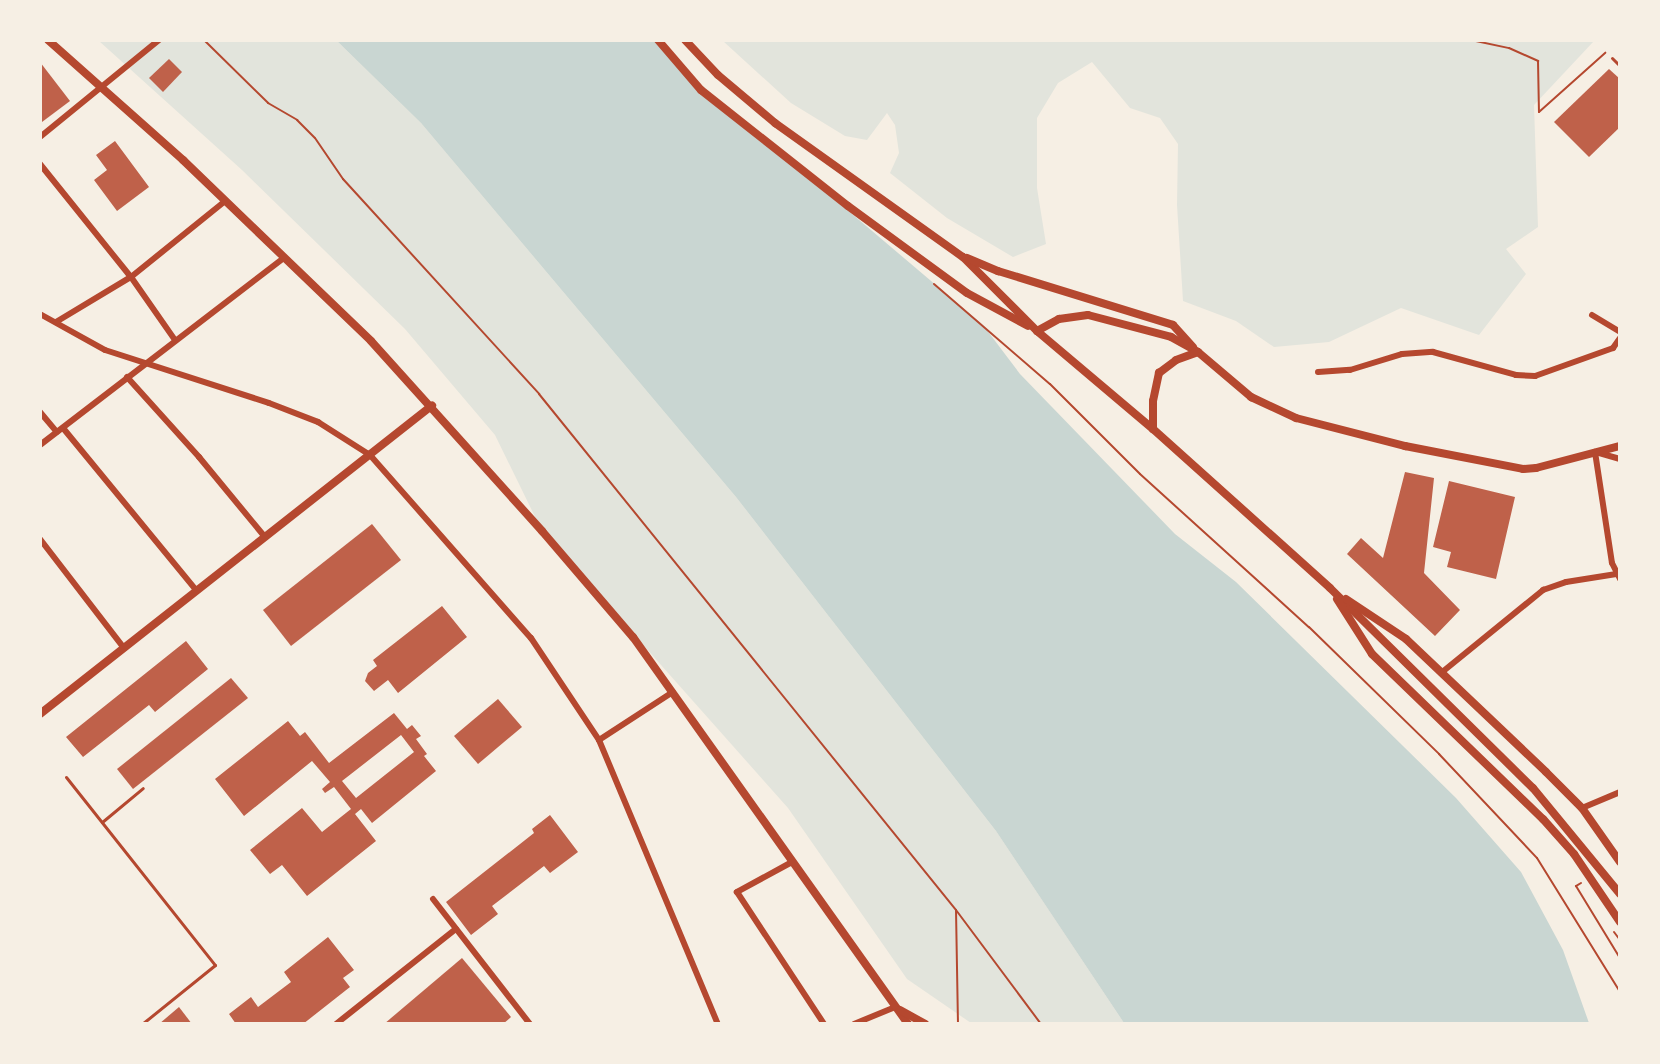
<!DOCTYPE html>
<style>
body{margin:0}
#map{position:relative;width:1660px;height:1064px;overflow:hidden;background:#f6efe4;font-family:Barlow,sans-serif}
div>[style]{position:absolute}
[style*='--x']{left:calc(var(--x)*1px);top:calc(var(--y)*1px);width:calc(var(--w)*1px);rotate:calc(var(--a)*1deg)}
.green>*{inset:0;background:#e2e4dc}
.water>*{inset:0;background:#c9d6d2}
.building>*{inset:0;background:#bf614a}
.path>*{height:2px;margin:-1px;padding:0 1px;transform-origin:1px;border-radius:1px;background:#b5482f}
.service>*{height:3px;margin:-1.5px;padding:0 1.5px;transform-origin:1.5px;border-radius:1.5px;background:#b5482f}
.minor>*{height:6px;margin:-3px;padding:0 3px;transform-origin:3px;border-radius:3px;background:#b5482f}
.tertiary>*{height:8px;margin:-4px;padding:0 4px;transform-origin:4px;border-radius:4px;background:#b5482f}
span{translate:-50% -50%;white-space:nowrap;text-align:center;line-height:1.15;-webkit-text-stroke:5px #f6efe4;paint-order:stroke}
.frame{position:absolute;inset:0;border:42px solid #f6efe4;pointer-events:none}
</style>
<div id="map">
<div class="green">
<div style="clip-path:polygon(99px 41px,337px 41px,421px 123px,736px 497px,996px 831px,1124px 1023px,971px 1023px,907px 979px,788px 808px,542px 531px,495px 435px,405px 329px,242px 170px)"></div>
<div style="clip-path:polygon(723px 41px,1594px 41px,1534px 105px,1538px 227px,1506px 249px,1526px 274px,1479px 335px,1401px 308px,1329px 342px,1274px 347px,1236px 321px,1183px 301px,1177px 205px,1178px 144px,1160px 118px,1130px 108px,1092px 62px,1058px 83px,1037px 118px,1037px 188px,1046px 244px,1013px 257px,947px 218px,890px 173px,899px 153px,895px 125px,887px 113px,867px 140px,845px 136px,791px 103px)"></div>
</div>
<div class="water">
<div style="clip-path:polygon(337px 41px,663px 41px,681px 69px,983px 325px,1020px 374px,1175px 534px,1236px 582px,1456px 798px,1521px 872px,1563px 950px,1589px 1023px,1124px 1023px,996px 831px,736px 497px,421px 123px)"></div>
</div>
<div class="building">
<div style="clip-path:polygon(169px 59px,182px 72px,163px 92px,149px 78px)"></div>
<div style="clip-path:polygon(40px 62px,70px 101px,42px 122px,40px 120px)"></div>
<div style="clip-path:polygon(1609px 69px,1620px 79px,1620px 127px,1589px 157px,1554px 122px)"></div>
<div style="clip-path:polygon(115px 141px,149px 187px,117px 211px,94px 180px,107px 170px,96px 155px)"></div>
<div style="clip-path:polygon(1405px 472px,1434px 478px,1424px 573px,1460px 610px,1435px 636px,1347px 554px,1361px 538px,1383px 558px)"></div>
<div style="clip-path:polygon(1449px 481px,1515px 497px,1496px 579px,1447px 567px,1451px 552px,1433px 547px)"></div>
<div style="clip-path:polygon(372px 524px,401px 560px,291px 646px,263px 610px)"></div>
<div style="clip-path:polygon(442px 606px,467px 637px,398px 693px,388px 680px,374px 691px,365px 681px,368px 673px,377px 666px,373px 660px)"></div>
<div style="clip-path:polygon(186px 641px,208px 669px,155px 712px,149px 705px,83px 757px,66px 737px)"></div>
<div style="clip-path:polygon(231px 678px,248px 698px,133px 789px,117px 769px)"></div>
<div style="clip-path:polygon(498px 699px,522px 727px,478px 764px,454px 736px)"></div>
<div style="clip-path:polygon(evenodd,394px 713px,407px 729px,412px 725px,421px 736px,416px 739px,427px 754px,424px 756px,436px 771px,372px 823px,361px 809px,355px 814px,376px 841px,307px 896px,282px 865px,270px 874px,250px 850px,302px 808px,322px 832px,351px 809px,334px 787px,325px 793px,322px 789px,330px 782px,312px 761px,244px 816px,215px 779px,288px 721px,300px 736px,305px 732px,329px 763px,394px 713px,401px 735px,414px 752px,356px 798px,342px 781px,401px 735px)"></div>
<div style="clip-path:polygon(550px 815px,578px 852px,550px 873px,544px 866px,492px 906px,498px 914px,471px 935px,446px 902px,534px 833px,532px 829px)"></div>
<div style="clip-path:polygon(328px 937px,354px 970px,343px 978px,350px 987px,303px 1024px,236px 1024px,229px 1014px,251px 997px,258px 1007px,291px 982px,284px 972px)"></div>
<div style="clip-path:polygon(462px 958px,511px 1017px,503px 1024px,384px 1024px)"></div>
<div style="clip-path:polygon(179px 1007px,192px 1024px,159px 1024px)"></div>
</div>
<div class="path">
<div style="--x:204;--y:40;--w:90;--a:44.5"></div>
<div style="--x:268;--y:103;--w:34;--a:30"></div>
<div style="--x:297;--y:120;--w:25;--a:45"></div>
<div style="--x:315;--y:138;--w:50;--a:55.7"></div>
<div style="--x:343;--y:179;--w:291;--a:47.6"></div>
<div style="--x:539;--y:394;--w:663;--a:51.06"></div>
<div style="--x:956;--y:910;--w:142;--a:53.3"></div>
<div style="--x:1471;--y:40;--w:39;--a:12"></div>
<div style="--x:1509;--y:48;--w:32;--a:24"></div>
<div style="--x:1538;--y:61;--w:51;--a:88.9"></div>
<div style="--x:1539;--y:112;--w:89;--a:-41.8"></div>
<div style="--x:934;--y:284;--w:153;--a:40.8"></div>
<div style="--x:1050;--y:384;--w:127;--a:45"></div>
<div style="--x:1140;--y:474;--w:228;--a:42.2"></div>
<div style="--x:1309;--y:627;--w:182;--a:44.3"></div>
<div style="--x:1439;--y:754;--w:143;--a:46.7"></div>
<div style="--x:1537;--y:858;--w:158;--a:58.2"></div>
<div style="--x:1581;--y:883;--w:6;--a:149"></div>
<div style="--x:1576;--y:886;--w:84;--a:58.6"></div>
<div style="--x:956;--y:910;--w:114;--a:89"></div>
<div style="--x:1614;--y:932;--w:10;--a:53"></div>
</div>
<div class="service">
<div style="--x:1612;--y:58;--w:11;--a:45"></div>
<div style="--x:66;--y:777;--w:240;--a:51.6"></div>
<div style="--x:215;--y:965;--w:94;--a:141.1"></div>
<div style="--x:102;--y:822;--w:53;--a:-39.7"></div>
</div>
<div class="minor">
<div style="--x:40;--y:137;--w:154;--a:-39.2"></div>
<div style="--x:40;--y:164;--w:145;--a:51.2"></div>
<div style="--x:131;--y:277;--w:77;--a:55.1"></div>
<div style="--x:40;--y:314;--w:74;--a:29"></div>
<div style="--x:105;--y:350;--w:172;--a:17.9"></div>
<div style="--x:269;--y:403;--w:53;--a:21.2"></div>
<div style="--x:318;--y:422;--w:62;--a:32.4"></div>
<div style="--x:370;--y:455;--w:244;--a:48.7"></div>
<div style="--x:531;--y:638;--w:123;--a:56.3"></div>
<div style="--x:599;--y:740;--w:308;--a:67.3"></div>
<div style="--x:1592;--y:315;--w:33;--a:31"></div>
<div style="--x:56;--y:322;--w:87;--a:-31"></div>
<div style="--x:131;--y:277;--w:119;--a:-38.9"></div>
<div style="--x:1318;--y:372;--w:32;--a:-4"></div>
<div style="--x:1350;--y:370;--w:54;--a:-17.1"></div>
<div style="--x:1402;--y:354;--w:31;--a:-4"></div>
<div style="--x:1433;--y:352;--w:86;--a:15.5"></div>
<div style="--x:1516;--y:375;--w:19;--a:3"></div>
<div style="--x:1535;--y:376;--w:83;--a:-19.7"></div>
<div style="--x:1613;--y:348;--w:12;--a:-55"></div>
<div style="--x:127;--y:377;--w:108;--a:48"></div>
<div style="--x:199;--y:457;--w:104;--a:50.5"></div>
<div style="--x:40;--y:412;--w:26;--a:50"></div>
<div style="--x:63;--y:428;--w:211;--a:50.6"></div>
<div style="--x:40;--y:445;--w:307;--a:-37.5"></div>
<div style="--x:1620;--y:459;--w:26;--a:-164"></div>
<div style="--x:1595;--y:452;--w:112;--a:81.3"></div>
<div style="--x:1612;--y:563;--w:18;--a:63"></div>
<div style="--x:40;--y:539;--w:138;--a:52.4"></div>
<div style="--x:1441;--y:673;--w:132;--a:-39.1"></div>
<div style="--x:1543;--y:590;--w:24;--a:-19"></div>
<div style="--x:1566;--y:582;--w:51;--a:-9.1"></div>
<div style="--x:599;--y:740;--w:88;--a:-33"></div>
<div style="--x:1582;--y:808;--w:41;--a:-22.8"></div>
<div style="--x:792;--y:862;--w:63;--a:151.4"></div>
<div style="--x:737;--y:892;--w:158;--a:56.6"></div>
<div style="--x:433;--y:899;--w:158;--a:52.2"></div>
<div style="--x:336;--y:1024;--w:153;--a:-38.4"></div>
<div style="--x:854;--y:1024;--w:44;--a:-22.5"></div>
</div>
<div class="tertiary">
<div style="--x:48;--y:40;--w:181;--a:41.6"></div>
<div style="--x:183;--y:160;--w:261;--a:43.9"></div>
<div style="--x:371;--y:341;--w:256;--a:48"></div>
<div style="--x:542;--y:531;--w:140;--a:49.4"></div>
<div style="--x:633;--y:637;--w:475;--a:54.6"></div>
<div style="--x:658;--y:40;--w:66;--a:49.3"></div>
<div style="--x:701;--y:90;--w:187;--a:38.3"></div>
<div style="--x:848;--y:206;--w:147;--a:36.2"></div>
<div style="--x:967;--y:293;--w:69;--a:28.4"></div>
<div style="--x:685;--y:40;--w:48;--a:46.7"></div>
<div style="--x:718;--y:75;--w:75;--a:40.1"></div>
<div style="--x:775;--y:123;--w:231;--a:35.5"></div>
<div style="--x:963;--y:257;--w:105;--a:45"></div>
<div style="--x:1037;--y:331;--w:152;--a:40.2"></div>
<div style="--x:1153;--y:429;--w:238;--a:41.9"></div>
<div style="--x:1330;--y:588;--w:285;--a:44.6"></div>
<div style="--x:1533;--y:788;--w:137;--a:50.6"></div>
<div style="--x:967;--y:258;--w:34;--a:23"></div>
<div style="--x:998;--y:271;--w:183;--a:17.1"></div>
<div style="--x:1173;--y:325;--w:30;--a:48"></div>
<div style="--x:1037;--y:331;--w:25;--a:-29"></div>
<div style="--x:1059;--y:319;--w:29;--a:-8"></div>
<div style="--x:1088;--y:315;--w:86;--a:14.8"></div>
<div style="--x:1171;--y:337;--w:31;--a:29"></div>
<div style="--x:1198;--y:352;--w:70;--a:40.3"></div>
<div style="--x:1251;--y:397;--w:50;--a:25"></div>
<div style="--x:1296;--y:418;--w:113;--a:14.4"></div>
<div style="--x:1405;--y:446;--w:120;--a:11"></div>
<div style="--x:1523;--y:469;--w:13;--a:-4"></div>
<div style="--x:1536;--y:468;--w:87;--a:-14.7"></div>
<div style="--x:1153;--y:429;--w:28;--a:-90"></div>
<div style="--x:1153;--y:401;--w:29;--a:-78"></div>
<div style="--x:1159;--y:373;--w:21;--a:-37"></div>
<div style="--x:1176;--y:360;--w:23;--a:-20"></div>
<div style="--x:1337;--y:599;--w:65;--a:57.5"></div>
<div style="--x:1372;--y:654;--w:238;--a:44"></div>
<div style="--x:1543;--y:819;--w:47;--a:48.5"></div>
<div style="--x:1574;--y:854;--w:82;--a:55.9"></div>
<div style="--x:1346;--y:599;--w:72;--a:33.7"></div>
<div style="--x:1406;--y:639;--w:193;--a:43.5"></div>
<div style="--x:1546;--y:772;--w:51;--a:45"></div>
<div style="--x:1582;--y:808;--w:66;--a:54.9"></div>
<div style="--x:40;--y:714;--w:499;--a:-38.2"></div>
<div style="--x:900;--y:1010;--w:29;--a:29"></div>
</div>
<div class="frame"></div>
</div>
